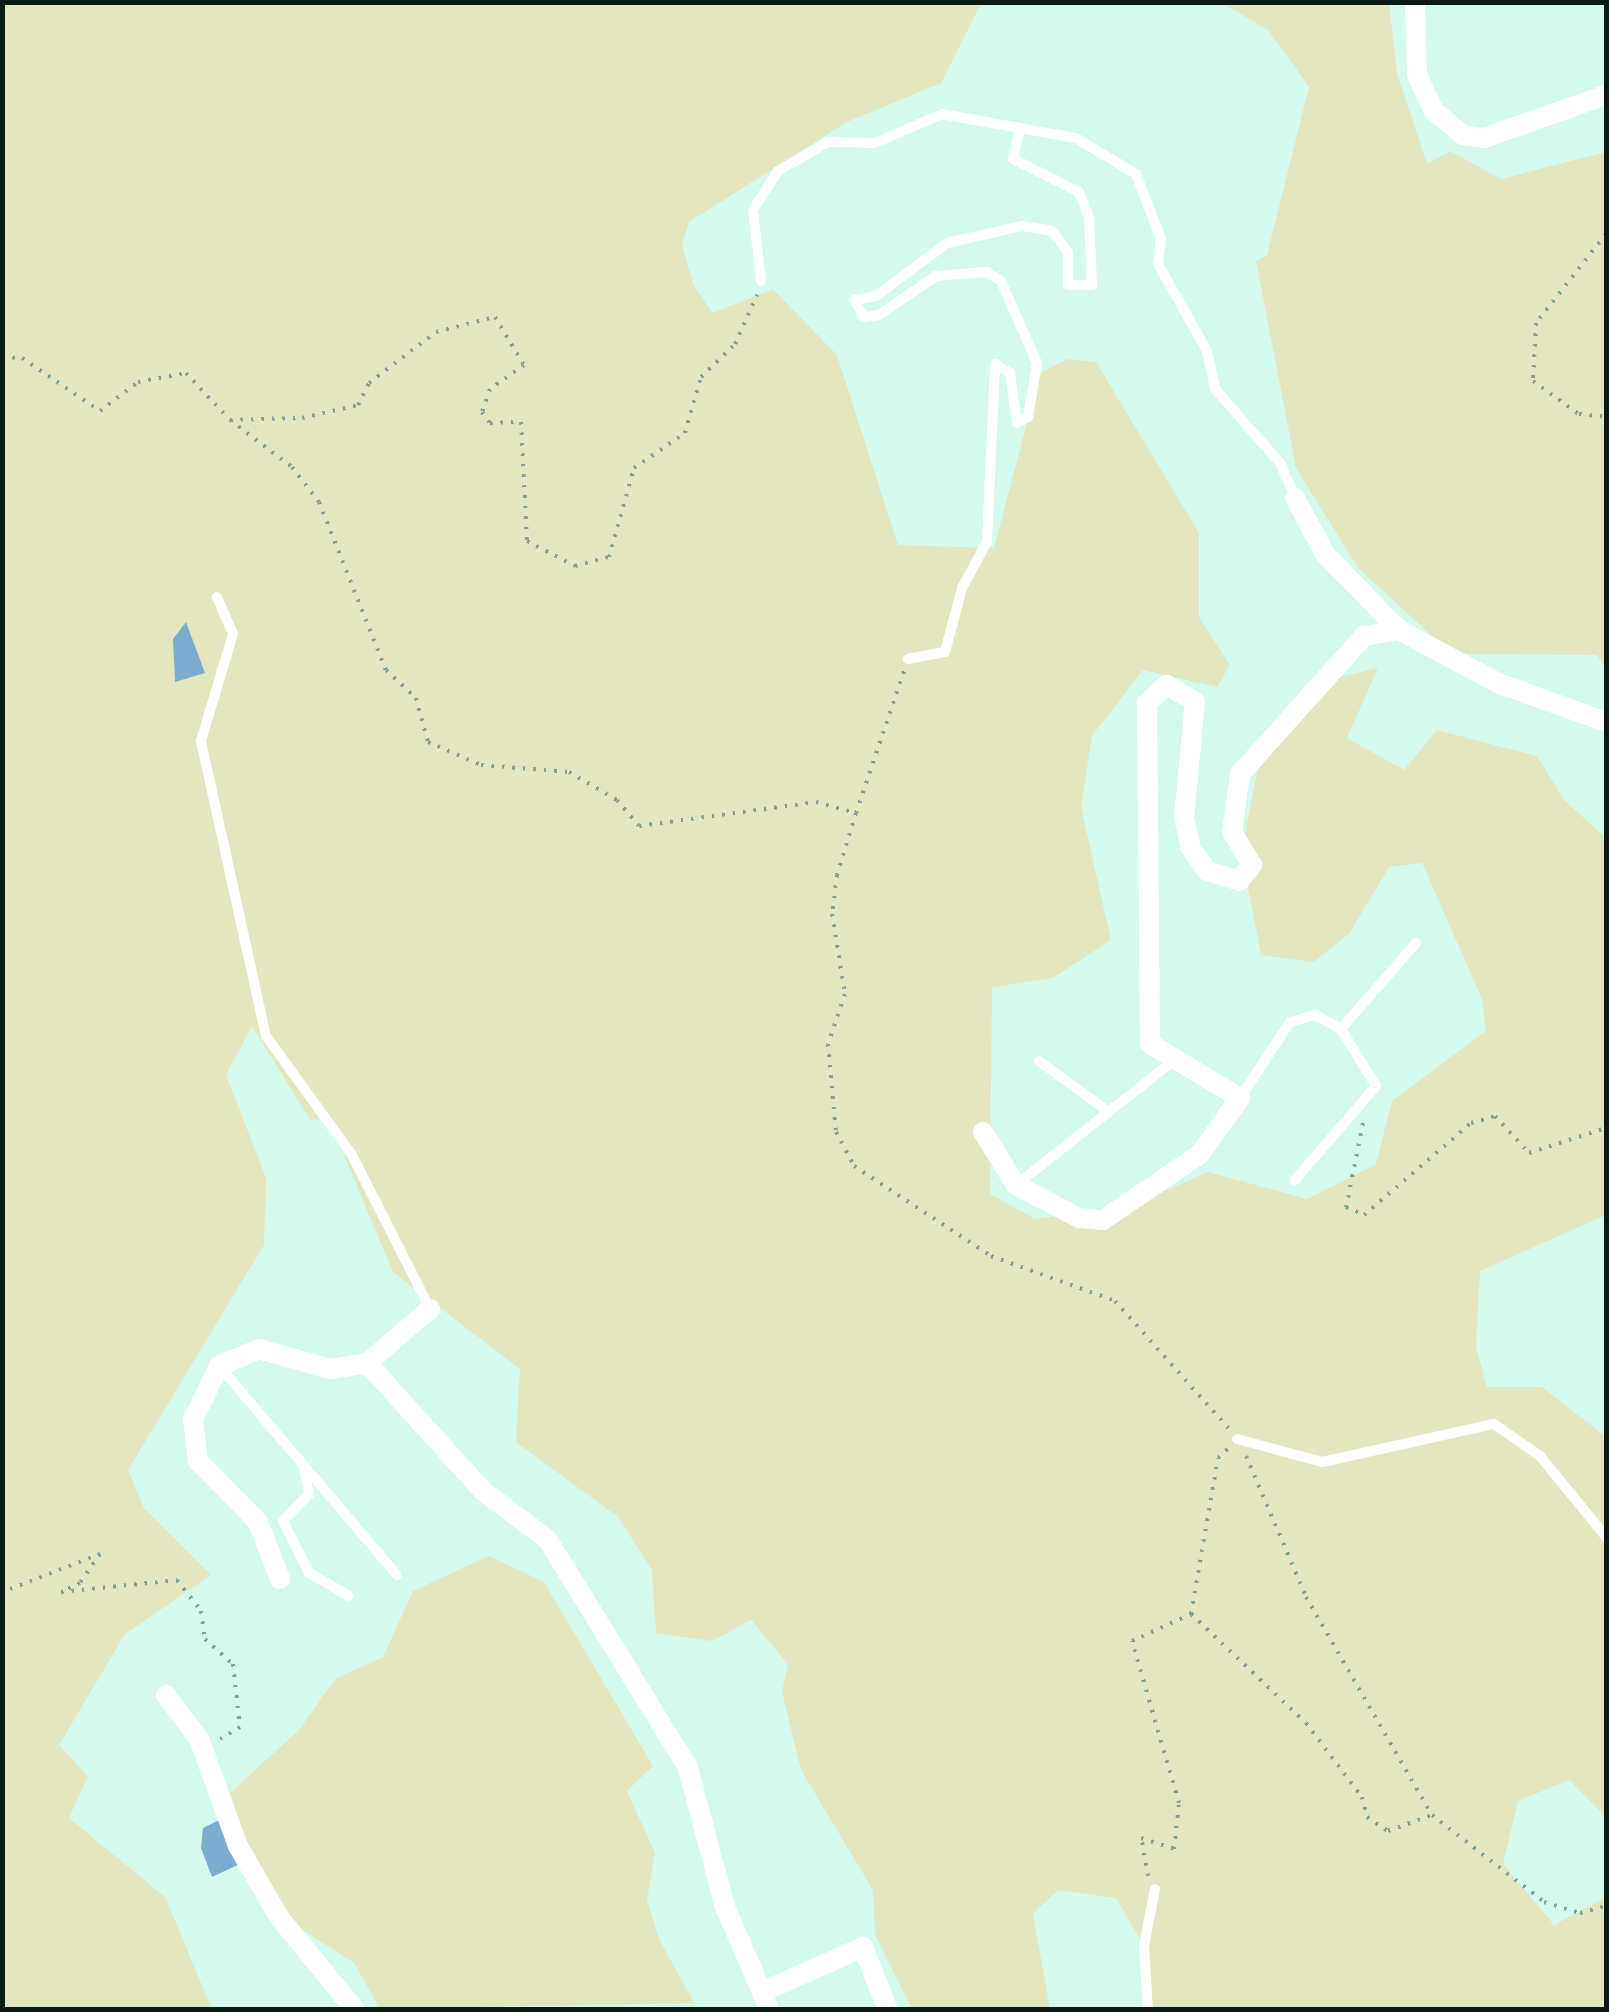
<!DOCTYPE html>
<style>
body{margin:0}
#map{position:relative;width:1609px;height:2012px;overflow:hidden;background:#d4faee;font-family:Rubik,sans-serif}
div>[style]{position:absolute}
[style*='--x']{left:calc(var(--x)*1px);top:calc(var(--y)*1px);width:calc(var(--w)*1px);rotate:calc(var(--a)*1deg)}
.green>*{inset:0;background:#e4e6c0}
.water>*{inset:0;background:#7cadce}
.path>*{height:4px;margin-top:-2px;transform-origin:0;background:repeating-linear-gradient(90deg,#85a299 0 2.5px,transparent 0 10.5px)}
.lane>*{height:10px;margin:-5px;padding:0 5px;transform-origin:5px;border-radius:5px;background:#fff}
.street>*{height:20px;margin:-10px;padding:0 10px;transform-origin:10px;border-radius:10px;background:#fff}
span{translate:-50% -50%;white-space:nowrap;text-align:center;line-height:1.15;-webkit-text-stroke:8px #fff;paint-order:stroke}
.frame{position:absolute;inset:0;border:5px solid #0c1a16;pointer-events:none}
</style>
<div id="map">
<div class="green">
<div style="clip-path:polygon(3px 3px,981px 3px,941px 83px,847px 122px,689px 222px,682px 246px,694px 286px,713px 313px,773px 289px,837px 355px,898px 545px,994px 548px,1040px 373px,1067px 359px,1096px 362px,1199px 533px,1199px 617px,1230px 665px,1217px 687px,1143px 670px,1092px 736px,1081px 807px,1111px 940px,1053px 978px,992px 987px,990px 1194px,1036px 1219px,1136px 1204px,1208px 1172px,1307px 1199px,1376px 1164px,1392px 1101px,1486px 1031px,1482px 999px,1422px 863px,1389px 867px,1349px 934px,1313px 962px,1261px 955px,1241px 852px,1258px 768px,1340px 677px,1378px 668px,1347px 738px,1404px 770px,1437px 730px,1537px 756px,1564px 800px,1606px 838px,1606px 1215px,1480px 1271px,1476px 1347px,1487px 1387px,1542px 1387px,1606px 1437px,1606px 1817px,1569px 1780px,1518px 1801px,1503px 1864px,1554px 1925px,1606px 1897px,1606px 2009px,1145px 2009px,1144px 1946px,1116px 1898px,1058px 1890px,1033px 1914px,1050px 2009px,912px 2009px,875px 1934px,873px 1890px,801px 1770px,782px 1692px,788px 1664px,751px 1620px,712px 1641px,656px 1633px,652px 1570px,618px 1517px,516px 1442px,520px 1369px,393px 1272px,329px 1119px,310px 1120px,252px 1026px,226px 1075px,266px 1178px,264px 1245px,128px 1470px,144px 1508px,211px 1575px,125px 1634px,59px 1745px,88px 1776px,69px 1818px,165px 1897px,212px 2009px,3px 2010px)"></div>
<div style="clip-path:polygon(1222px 3px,1389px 3px,1397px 73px,1427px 164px,1450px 151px,1501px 179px,1606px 152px,1606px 667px,1597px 655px,1452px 654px,1358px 568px,1296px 468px,1256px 261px,1267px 255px,1309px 87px,1268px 30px)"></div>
<div style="clip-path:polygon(489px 1556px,544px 1582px,653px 1766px,627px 1791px,655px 1853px,647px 1900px,659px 1939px,694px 2003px,380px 2009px,354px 1963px,297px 1926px,219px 1803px,299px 1730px,335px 1679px,383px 1657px,413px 1591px)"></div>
</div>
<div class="water">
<div style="clip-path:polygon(186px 622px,205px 673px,175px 682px,173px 639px)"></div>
<div style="clip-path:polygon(219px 1820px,242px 1863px,212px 1877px,201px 1848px,203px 1828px)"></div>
</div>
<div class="path">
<div style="--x:1606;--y:234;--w:113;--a:128.2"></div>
<div style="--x:1536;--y:323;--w:58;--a:93"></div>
<div style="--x:1533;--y:381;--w:57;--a:35.7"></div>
<div style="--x:1579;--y:414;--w:27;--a:6"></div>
<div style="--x:2;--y:357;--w:20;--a:3"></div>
<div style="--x:22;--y:358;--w:94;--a:34.2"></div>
<div style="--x:100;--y:411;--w:48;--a:-37.3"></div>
<div style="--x:138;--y:382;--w:49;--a:-10.6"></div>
<div style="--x:186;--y:373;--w:64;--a:46.9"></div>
<div style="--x:230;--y:420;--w:72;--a:-1.6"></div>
<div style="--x:302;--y:418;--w:57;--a:-13.1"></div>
<div style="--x:358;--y:405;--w:25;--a:-63"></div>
<div style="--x:369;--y:383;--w:84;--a:-37.3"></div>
<div style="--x:436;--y:332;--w:61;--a:-14.3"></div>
<div style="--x:495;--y:317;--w:56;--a:58.9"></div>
<div style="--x:524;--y:365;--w:42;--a:144.8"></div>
<div style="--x:490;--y:389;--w:24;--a:109"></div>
<div style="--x:482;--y:412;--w:14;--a:54"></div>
<div style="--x:490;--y:423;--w:31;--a:-2"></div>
<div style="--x:521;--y:422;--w:119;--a:87.1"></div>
<div style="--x:527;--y:541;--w:54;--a:27.5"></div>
<div style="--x:575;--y:566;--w:35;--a:-15"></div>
<div style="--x:609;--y:557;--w:92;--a:-74.3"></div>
<div style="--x:634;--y:468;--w:62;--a:-34.5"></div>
<div style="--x:685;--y:433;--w:58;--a:-74.1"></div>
<div style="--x:701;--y:377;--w:47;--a:-44.1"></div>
<div style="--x:735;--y:344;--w:54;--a:-65.8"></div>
<div style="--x:230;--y:420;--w:78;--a:37.2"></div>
<div style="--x:292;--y:467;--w:44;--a:52.4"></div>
<div style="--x:319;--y:502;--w:181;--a:68.3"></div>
<div style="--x:386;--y:670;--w:41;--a:43"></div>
<div style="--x:416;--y:698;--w:46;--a:74.7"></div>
<div style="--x:428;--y:742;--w:58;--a:23.5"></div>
<div style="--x:481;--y:765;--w:88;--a:4.5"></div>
<div style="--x:569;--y:772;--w:56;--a:30.3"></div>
<div style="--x:617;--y:800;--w:34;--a:50"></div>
<div style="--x:639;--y:826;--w:179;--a:-7.7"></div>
<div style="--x:816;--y:802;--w:41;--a:15.4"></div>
<div style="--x:856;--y:813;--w:65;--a:107"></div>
<div style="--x:837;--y:875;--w:39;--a:97"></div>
<div style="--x:832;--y:914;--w:81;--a:80.8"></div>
<div style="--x:845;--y:994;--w:53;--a:108.8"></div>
<div style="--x:828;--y:1044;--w:88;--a:84.8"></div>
<div style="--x:836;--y:1132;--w:38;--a:62"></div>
<div style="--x:854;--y:1166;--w:164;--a:33.3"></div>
<div style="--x:991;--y:1256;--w:132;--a:19.9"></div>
<div style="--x:1115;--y:1301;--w:174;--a:48.3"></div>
<div style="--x:856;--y:813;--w:150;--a:-71.3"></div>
<div style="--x:1363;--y:1123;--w:86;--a:101.4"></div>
<div style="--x:1346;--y:1207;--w:20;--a:24"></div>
<div style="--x:1364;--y:1215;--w:141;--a:-40.7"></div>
<div style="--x:1471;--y:1123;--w:25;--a:-16"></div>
<div style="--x:1495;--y:1116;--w:50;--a:47.4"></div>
<div style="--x:1529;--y:1153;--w:81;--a:-18"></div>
<div style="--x:1246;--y:1456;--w:153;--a:66.9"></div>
<div style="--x:1306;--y:1597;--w:252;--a:60"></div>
<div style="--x:2;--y:1583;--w:10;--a:37"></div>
<div style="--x:10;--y:1589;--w:97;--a:-21.3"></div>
<div style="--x:100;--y:1554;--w:35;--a:125"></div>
<div style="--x:80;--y:1583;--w:21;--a:155"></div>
<div style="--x:61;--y:1592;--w:117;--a:-5.9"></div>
<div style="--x:177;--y:1580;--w:39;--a:52"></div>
<div style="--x:201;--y:1611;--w:28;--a:82"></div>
<div style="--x:205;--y:1639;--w:38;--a:42"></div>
<div style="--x:233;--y:1664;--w:63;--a:83.7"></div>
<div style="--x:240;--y:1727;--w:23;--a:149"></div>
<div style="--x:1191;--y:1614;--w:158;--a:-80.2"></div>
<div style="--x:1218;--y:1458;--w:16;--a:-43"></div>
<div style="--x:1148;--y:1876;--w:39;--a:-100"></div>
<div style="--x:1141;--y:1838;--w:35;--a:18"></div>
<div style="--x:1174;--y:1849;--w:46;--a:-83.8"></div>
<div style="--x:1179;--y:1803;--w:169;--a:-106.2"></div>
<div style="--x:1132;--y:1641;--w:65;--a:-24.6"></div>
<div style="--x:1191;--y:1614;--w:158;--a:43.5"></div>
<div style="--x:1306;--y:1723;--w:93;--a:52.9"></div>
<div style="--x:1362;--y:1797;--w:21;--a:76"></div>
<div style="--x:1367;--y:1817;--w:25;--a:34"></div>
<div style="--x:1388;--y:1831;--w:47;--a:-20"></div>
<div style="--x:1432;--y:1815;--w:142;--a:37.8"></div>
<div style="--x:1544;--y:1902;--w:38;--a:17"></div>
<div style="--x:1580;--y:1913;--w:27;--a:-15"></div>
</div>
<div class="lane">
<div style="--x:761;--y:281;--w:71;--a:-96.4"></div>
<div style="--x:753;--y:210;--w:46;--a:-57.3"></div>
<div style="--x:778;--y:171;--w:58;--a:-30.1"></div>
<div style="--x:828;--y:142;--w:47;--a:1.2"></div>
<div style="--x:875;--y:143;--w:73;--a:-23.4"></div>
<div style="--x:942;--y:114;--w:136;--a:10.2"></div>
<div style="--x:1076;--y:138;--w:70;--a:31"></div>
<div style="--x:1136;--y:174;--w:70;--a:69"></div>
<div style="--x:1161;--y:239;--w:25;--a:97"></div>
<div style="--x:1158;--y:264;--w:100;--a:60.6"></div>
<div style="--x:1207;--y:351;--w:39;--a:78"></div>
<div style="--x:1215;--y:389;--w:98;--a:48.7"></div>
<div style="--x:1280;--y:463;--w:37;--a:66"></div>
<div style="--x:217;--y:597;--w:40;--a:66.6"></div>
<div style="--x:233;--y:634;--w:112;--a:106.7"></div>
<div style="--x:201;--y:741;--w:302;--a:77.6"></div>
<div style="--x:266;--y:1036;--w:147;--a:54.1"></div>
<div style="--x:352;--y:1155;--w:173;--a:63.1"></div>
<div style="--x:908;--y:659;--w:38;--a:-11"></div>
<div style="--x:945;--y:652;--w:66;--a:-75.1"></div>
<div style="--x:962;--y:588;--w:52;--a:-61.5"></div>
<div style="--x:987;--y:542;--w:178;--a:-87.4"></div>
<div style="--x:995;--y:364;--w:17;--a:31"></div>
<div style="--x:1010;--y:373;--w:50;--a:82"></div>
<div style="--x:1017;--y:423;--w:13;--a:-29"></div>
<div style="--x:1028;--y:417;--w:55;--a:-80.5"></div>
<div style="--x:1037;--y:363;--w:90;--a:-113.7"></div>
<div style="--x:1001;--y:281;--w:17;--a:-147"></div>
<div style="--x:987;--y:272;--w:51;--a:175.5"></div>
<div style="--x:936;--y:276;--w:69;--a:145.6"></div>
<div style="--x:879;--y:315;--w:15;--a:172"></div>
<div style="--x:864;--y:317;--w:20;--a:-120"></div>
<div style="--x:854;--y:300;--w:22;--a:-10"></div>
<div style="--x:876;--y:296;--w:89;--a:-36.7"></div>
<div style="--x:947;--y:243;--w:77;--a:-12.8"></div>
<div style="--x:1022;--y:226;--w:30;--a:9"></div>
<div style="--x:1052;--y:231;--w:26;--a:53"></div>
<div style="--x:1068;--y:252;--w:33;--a:90"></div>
<div style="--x:1068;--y:285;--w:24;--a:0"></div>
<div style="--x:1092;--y:285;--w:68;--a:-92.5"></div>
<div style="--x:1089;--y:217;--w:27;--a:-112"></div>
<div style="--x:1079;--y:192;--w:74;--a:-153.4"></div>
<div style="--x:1013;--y:159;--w:28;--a:-77"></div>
<div style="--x:1341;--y:1029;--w:114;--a:-48.9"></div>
<div style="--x:1039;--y:1061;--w:87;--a:36.1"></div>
<div style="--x:1240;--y:1098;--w:91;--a:-56.7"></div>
<div style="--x:1290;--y:1022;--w:26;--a:-16"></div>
<div style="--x:1315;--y:1015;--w:30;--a:28"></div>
<div style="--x:1341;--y:1029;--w:67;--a:58.4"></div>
<div style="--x:1376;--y:1086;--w:124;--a:130.8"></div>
<div style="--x:1016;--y:1185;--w:201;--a:-38.3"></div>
<div style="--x:220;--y:1367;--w:273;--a:49.6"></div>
<div style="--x:1237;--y:1439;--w:88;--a:15.1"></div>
<div style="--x:1322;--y:1462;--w:176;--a:-12.5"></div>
<div style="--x:1494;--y:1424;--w:56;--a:34.8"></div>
<div style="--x:1540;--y:1456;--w:104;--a:50.8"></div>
<div style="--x:303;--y:1464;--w:31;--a:79"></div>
<div style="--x:309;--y:1494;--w:37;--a:134"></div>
<div style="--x:283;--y:1521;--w:58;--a:63.4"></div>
<div style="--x:309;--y:1573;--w:46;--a:29.9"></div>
<div style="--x:1148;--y:2010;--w:64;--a:-93.6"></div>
<div style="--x:1144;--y:1946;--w:58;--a:-79.1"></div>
</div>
<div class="street">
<div style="--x:1415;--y:2;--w:73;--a:88.4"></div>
<div style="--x:1417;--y:75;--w:38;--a:65"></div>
<div style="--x:1433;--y:110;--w:39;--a:40"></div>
<div style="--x:1463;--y:135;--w:21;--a:8"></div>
<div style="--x:1484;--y:138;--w:129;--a:-19.4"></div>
<div style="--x:1295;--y:498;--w:64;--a:61.8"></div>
<div style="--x:1325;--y:554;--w:106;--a:45.8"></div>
<div style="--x:1399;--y:630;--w:112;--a:28.2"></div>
<div style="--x:1498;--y:683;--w:115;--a:19.9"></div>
<div style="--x:983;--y:1132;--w:62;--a:58.1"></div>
<div style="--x:1016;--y:1185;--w:71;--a:27.6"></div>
<div style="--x:1079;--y:1218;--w:24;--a:5"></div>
<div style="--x:1103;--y:1220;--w:117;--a:-34.2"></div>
<div style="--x:1200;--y:1154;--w:69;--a:-54.5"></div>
<div style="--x:1240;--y:1098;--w:105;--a:-149"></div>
<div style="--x:1150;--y:1044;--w:341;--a:-90.5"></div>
<div style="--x:1147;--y:703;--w:27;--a:-42"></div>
<div style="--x:1167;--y:685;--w:33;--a:31"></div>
<div style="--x:1195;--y:702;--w:117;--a:95.4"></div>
<div style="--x:1184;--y:818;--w:31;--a:77"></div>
<div style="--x:1191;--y:848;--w:28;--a:55"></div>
<div style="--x:1207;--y:871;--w:34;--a:17"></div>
<div style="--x:1239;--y:881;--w:21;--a:-51"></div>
<div style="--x:1252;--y:865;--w:39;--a:-121"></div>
<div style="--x:1232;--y:832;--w:59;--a:-82.1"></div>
<div style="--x:1240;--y:774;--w:186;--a:-48.1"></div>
<div style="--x:1364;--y:636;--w:36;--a:-10"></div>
<div style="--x:367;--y:1363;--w:173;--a:47.8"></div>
<div style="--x:483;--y:1491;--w:80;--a:36.9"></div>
<div style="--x:547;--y:1539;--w:38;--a:58"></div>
<div style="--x:567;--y:1571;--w:231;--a:58.4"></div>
<div style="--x:688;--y:1768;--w:144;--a:75.1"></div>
<div style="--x:725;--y:1907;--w:93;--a:66.5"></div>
<div style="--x:280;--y:1579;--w:61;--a:-111.1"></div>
<div style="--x:258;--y:1522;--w:86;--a:-134.5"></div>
<div style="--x:198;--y:1461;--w:41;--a:-97"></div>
<div style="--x:193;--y:1420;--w:60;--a:-64.3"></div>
<div style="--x:219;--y:1366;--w:43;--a:-23"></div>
<div style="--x:259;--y:1349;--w:75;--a:15.5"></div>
<div style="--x:331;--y:1369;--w:36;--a:-9"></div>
<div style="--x:367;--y:1363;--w:83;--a:-40.6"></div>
<div style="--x:166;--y:1695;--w:55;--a:53.1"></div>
<div style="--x:199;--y:1739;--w:114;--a:70"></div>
<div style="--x:238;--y:1846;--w:82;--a:60"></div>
<div style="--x:279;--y:1917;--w:120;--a:50.7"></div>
<div style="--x:769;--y:2010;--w:19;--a:-111"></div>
<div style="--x:762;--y:1992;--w:111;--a:-24"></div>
<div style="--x:863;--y:1947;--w:68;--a:68.4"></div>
</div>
<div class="frame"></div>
</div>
